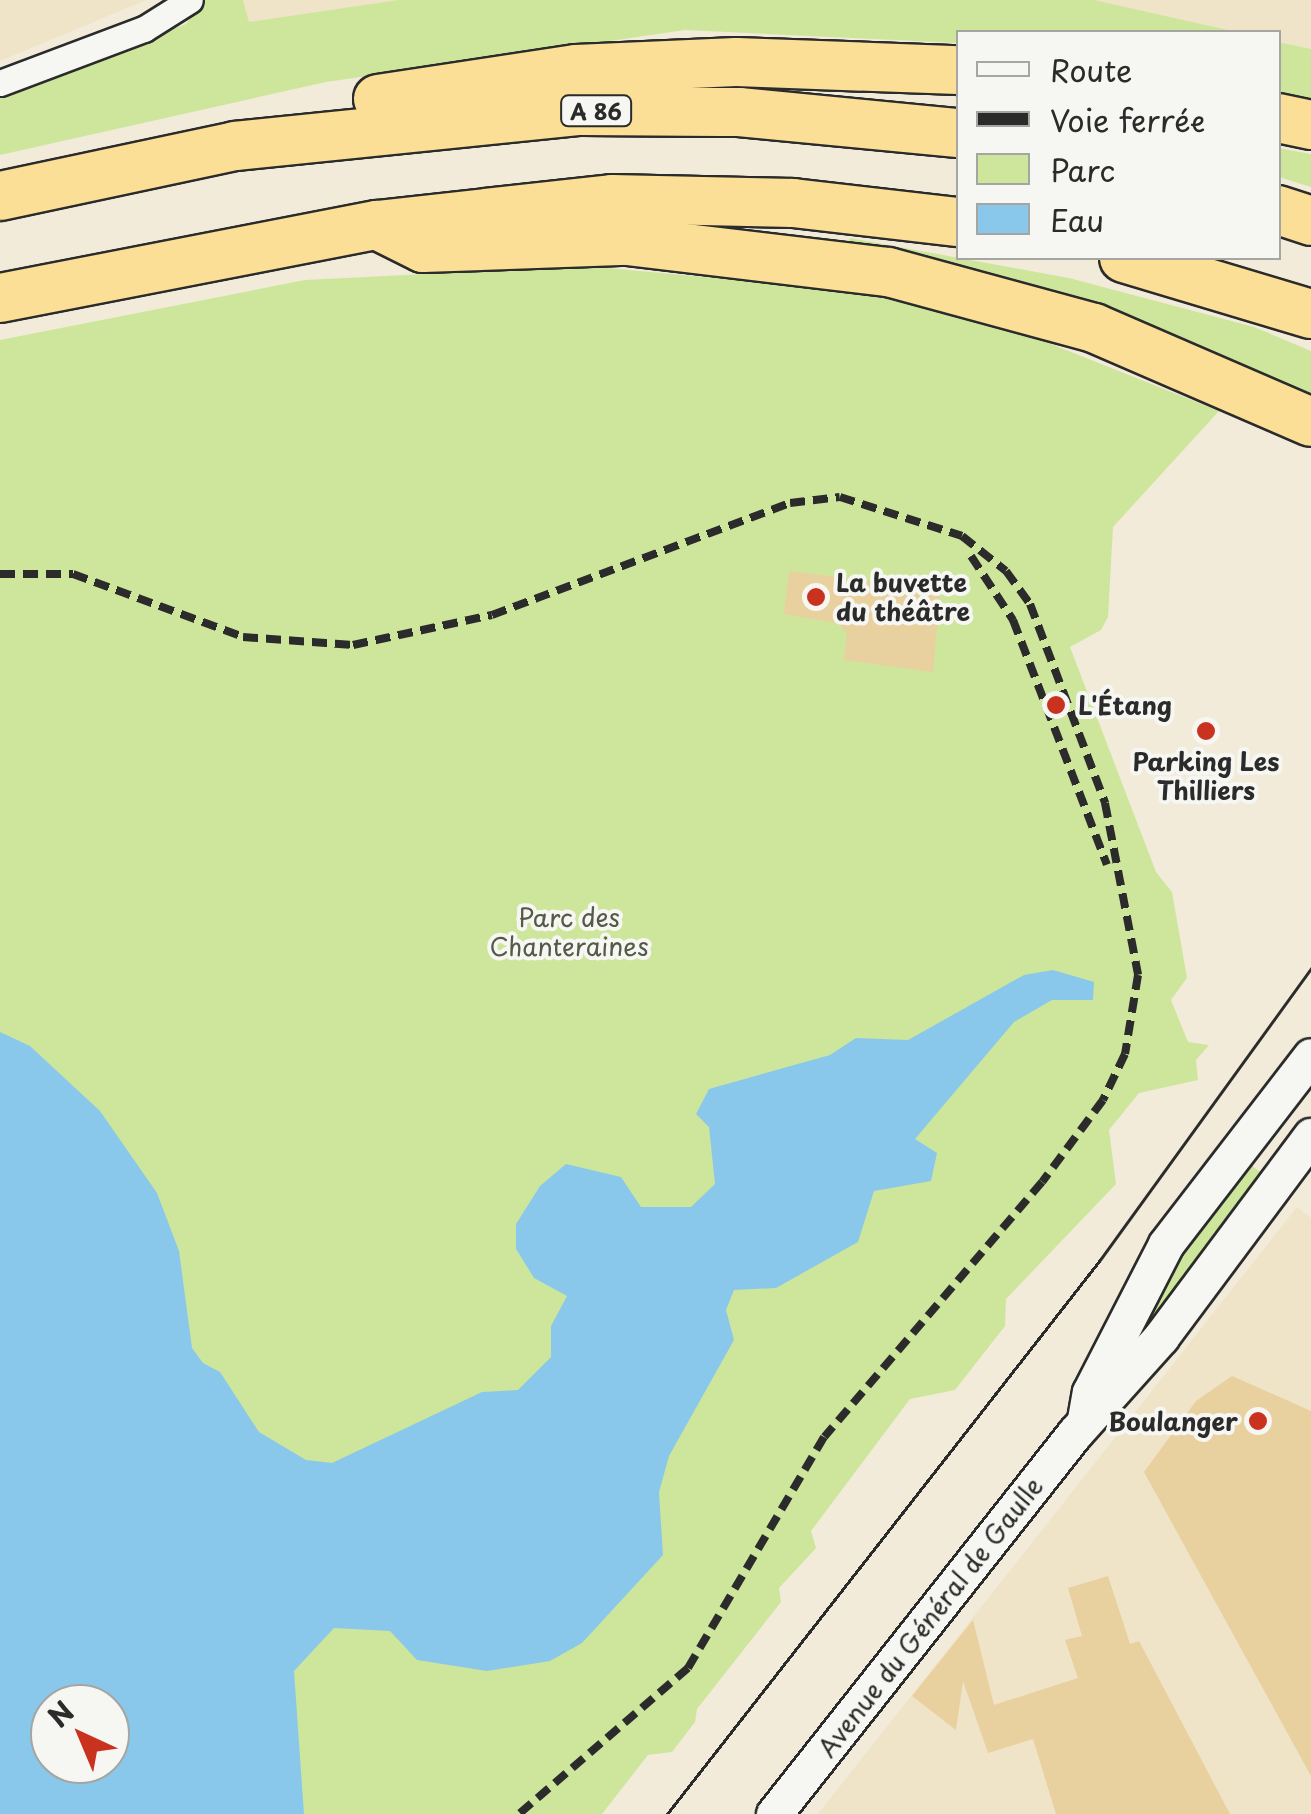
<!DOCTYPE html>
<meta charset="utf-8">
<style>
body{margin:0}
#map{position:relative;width:1311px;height:1814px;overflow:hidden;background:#f2ebd9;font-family:"Playpen Sans",sans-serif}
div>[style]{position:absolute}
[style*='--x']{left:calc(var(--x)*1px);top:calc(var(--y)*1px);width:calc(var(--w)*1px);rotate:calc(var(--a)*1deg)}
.built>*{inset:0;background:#efe3c8}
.green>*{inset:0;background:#cde69c}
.water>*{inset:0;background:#89c8ea}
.building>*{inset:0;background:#e9d09f}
.roads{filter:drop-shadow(2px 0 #2b2b2b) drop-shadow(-2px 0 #2b2b2b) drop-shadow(0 2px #2b2b2b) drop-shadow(0 -2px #2b2b2b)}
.street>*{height:25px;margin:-12.5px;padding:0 12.5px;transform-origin:12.5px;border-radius:12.5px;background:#f6f6f2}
.secondary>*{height:35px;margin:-17.5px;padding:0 17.5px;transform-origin:17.5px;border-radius:17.5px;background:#f6f6f2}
.highway>*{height:48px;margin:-24px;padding:0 24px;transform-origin:24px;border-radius:24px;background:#fbdf96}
.tram>*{height:2.5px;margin:-1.25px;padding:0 1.25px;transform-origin:1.25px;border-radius:1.25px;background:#2b2b2b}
.rail>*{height:8px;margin-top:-4px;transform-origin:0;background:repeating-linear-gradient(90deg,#2b2b2b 0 15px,transparent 0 23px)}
.dots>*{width:28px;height:28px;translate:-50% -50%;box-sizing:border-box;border:5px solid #f6f6f2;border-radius:50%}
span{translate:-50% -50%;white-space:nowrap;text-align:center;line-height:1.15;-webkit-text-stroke:8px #f6f6f2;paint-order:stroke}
.shield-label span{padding:2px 8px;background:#f6f6f2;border:2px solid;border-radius:8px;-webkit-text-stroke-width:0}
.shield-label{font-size:22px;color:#2b2b2b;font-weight:700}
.poi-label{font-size:25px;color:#2b2b2b;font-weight:700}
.left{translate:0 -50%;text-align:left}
.right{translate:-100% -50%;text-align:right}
.park-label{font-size:25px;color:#545a47}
.street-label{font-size:25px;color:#2b2b2b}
.legend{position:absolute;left:956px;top:30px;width:325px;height:230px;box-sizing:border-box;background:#f6f6f2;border:2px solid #a5a5a2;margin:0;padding:12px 18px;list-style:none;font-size:30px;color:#2b2b2b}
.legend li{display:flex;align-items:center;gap:20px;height:50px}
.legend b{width:50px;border:2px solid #a5a5a2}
.north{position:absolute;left:30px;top:1684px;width:100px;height:100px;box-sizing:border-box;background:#f6f6f2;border:2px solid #a5a5a2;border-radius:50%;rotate:316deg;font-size:28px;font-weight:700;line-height:40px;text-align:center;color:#2b2b2b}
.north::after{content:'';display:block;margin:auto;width:35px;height:45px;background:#c8321e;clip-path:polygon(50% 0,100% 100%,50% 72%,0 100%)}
</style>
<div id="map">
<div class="built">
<div style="clip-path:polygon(0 0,146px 0,0 61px)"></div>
<div style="clip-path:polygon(243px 0,398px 0,249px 22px)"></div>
<div style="clip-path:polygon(1094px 0,1311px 0,1311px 49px,1279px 42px,1278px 32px,1237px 32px)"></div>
<div style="clip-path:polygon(1297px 1207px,1311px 1218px,1311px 1814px,818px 1814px)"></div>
</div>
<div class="green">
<div style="clip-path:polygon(205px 0,243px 0,249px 22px,398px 0,1094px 0,1237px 32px,958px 32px,958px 43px,685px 30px,326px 82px,0 155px,0 96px,186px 24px)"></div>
<div style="clip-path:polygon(1278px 42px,1311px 49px,1311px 101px,1279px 95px)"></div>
<div style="clip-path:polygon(1278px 148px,1311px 154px,1311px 187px,1279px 177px)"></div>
<div style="clip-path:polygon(850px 238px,1069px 278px,1254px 327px,1311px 351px,1311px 400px,846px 249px)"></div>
<div style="clip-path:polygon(evenodd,586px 266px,854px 291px,1021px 332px,1219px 411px,1113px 527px,1108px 617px,1101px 630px,1070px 647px,1156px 872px,1172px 892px,1187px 978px,1171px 1000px,1188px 1042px,1209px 1045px,1196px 1060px,1198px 1080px,1139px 1093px,1109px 1130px,1116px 1184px,1006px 1299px,1005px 1326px,955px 1390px,910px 1399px,811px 1531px,816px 1548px,779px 1588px,781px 1602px,697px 1709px,695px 1722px,672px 1752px,648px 1755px,602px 1814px,0 1814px,0 340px,305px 280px,586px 266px,50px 1704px,110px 1704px,110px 1764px,50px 1764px,50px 1704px)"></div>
<div style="clip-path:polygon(1240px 1157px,1263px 1174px,1156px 1327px,1119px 1359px,1142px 1308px)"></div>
</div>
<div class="water">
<div style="clip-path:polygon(evenodd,1053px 970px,1094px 982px,1093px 1000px,1052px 1000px,1014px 1022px,915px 1139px,937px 1153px,931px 1181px,874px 1191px,858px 1242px,776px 1288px,734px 1290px,726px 1310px,734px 1340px,669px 1456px,659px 1492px,663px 1555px,582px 1643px,550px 1661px,487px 1671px,417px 1660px,390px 1631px,334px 1628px,294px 1671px,304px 1814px,0 1814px,0 1032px,30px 1046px,100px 1111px,157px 1193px,179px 1251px,192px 1348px,203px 1363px,220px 1372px,259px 1432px,306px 1460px,332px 1463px,482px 1392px,518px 1390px,551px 1357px,551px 1326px,567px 1296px,534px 1278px,516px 1249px,516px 1224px,540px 1186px,566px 1164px,621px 1177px,641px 1207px,691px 1207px,715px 1184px,709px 1127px,696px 1114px,709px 1089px,830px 1055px,856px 1038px,908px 1040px,1024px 975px,1053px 970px,50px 1704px,110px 1704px,110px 1764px,50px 1764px,50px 1704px)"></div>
</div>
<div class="building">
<div style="clip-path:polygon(789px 571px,940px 589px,933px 672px,844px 660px,847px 633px,837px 623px,784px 614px)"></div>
<div style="clip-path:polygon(1232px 1376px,1311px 1411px,1311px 1776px,1144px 1472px,1196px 1401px)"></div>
<div style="clip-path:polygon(1108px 1576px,1130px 1644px,1139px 1641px,1230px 1814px,1056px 1814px,1033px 1739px,988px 1753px,963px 1681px,956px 1730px,912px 1696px,973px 1620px,994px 1705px,1078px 1678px,1065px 1640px,1082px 1636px,1068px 1588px)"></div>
</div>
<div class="roads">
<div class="street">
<div style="--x:0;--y:83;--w:154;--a:-20.6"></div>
<div style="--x:144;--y:29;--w:54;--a:-32.2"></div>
</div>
<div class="secondary">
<div style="--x:1085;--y:1419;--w:27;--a:-80"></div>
<div style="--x:1090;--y:1392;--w:166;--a:-62.8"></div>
<div style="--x:1166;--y:1244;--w:237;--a:-52.4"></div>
<div style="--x:774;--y:1814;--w:486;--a:-51.7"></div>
<div style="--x:1075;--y:1433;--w:129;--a:-48.1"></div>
<div style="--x:1161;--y:1337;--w:251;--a:-53.3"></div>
</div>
<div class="highway">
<div style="--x:378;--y:99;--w:200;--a:-8.6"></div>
<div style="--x:576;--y:69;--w:160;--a:-2.5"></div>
<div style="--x:736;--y:62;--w:222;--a:2.1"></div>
<div style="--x:1278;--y:118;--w:34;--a:12"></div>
<div style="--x:0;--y:196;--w:240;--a:-12"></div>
<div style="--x:235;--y:146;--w:349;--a:-5.8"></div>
<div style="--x:582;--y:111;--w:157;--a:0.4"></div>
<div style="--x:739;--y:112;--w:220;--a:5.5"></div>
<div style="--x:1278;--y:210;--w:35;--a:18"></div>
<div style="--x:377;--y:225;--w:51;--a:26.6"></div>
<div style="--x:423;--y:248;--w:204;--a:-2"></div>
<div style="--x:627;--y:241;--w:263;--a:6.8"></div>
<div style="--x:888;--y:272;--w:213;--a:15.2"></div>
<div style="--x:1094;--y:328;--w:236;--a:23.4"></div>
<div style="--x:1124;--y:258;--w:195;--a:16.7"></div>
<div style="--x:0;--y:298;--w:384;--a:-11"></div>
<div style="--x:377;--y:225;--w:236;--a:-6.3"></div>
<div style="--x:612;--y:199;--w:181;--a:1.3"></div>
<div style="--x:793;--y:203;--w:166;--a:6.6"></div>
</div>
</div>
<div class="tram">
<div style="--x:667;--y:1814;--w:703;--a:-51.99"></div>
<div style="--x:1100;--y:1260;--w:360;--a:-54.1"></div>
</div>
<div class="rail">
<div style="--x:971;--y:556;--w:77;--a:56.7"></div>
<div style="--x:1013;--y:620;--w:262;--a:69"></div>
<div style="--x:0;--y:574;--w:73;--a:0"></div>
<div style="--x:73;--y:574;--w:181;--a:20.3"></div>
<div style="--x:243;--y:637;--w:110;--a:4.2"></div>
<div style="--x:353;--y:645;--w:142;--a:-12.2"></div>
<div style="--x:492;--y:615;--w:318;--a:-20.6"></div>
<div style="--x:790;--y:503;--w:50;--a:-6.8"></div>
<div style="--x:840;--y:497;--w:128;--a:17.7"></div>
<div style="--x:962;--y:536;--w:56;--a:38.5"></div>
<div style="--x:1006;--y:571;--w:41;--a:54"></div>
<div style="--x:1030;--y:604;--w:213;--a:69.3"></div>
<div style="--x:1105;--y:803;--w:175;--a:79.1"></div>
<div style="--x:1138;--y:975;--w:80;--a:99.3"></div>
<div style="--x:1125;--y:1054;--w:51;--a:115.6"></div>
<div style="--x:1103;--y:1100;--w:102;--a:126.6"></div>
<div style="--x:1042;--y:1182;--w:335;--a:130.5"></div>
<div style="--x:824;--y:1437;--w:268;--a:120.5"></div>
<div style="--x:688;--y:1668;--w:223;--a:139.2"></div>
</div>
<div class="dots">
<div style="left:816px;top:597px;background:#c8321e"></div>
<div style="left:1056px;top:705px;background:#c8321e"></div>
<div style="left:1206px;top:731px;background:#c8321e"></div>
<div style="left:1258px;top:1421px;background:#c8321e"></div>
</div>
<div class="shield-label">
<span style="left:596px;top:111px">A 86</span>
</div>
<div class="poi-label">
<span class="left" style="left:836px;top:597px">La buvette<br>du théâtre</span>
<span class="left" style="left:1078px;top:705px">L'Étang</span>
<span style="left:1206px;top:776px">Parking Les<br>Thilliers</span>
<span class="right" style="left:1238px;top:1421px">Boulanger</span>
</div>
<div class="park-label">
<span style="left:569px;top:932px">Parc des<br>Chanteraines</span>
</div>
<div class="street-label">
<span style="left:930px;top:1617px;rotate:-52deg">Avenue du Général de Gaulle</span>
</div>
<ul class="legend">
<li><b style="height:12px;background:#f6f6f2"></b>Route</li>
<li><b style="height:12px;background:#2b2b2b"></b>Voie ferrée</li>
<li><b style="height:28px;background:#cde69c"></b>Parc</li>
<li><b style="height:28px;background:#89c8ea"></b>Eau</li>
</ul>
<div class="north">N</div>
</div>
